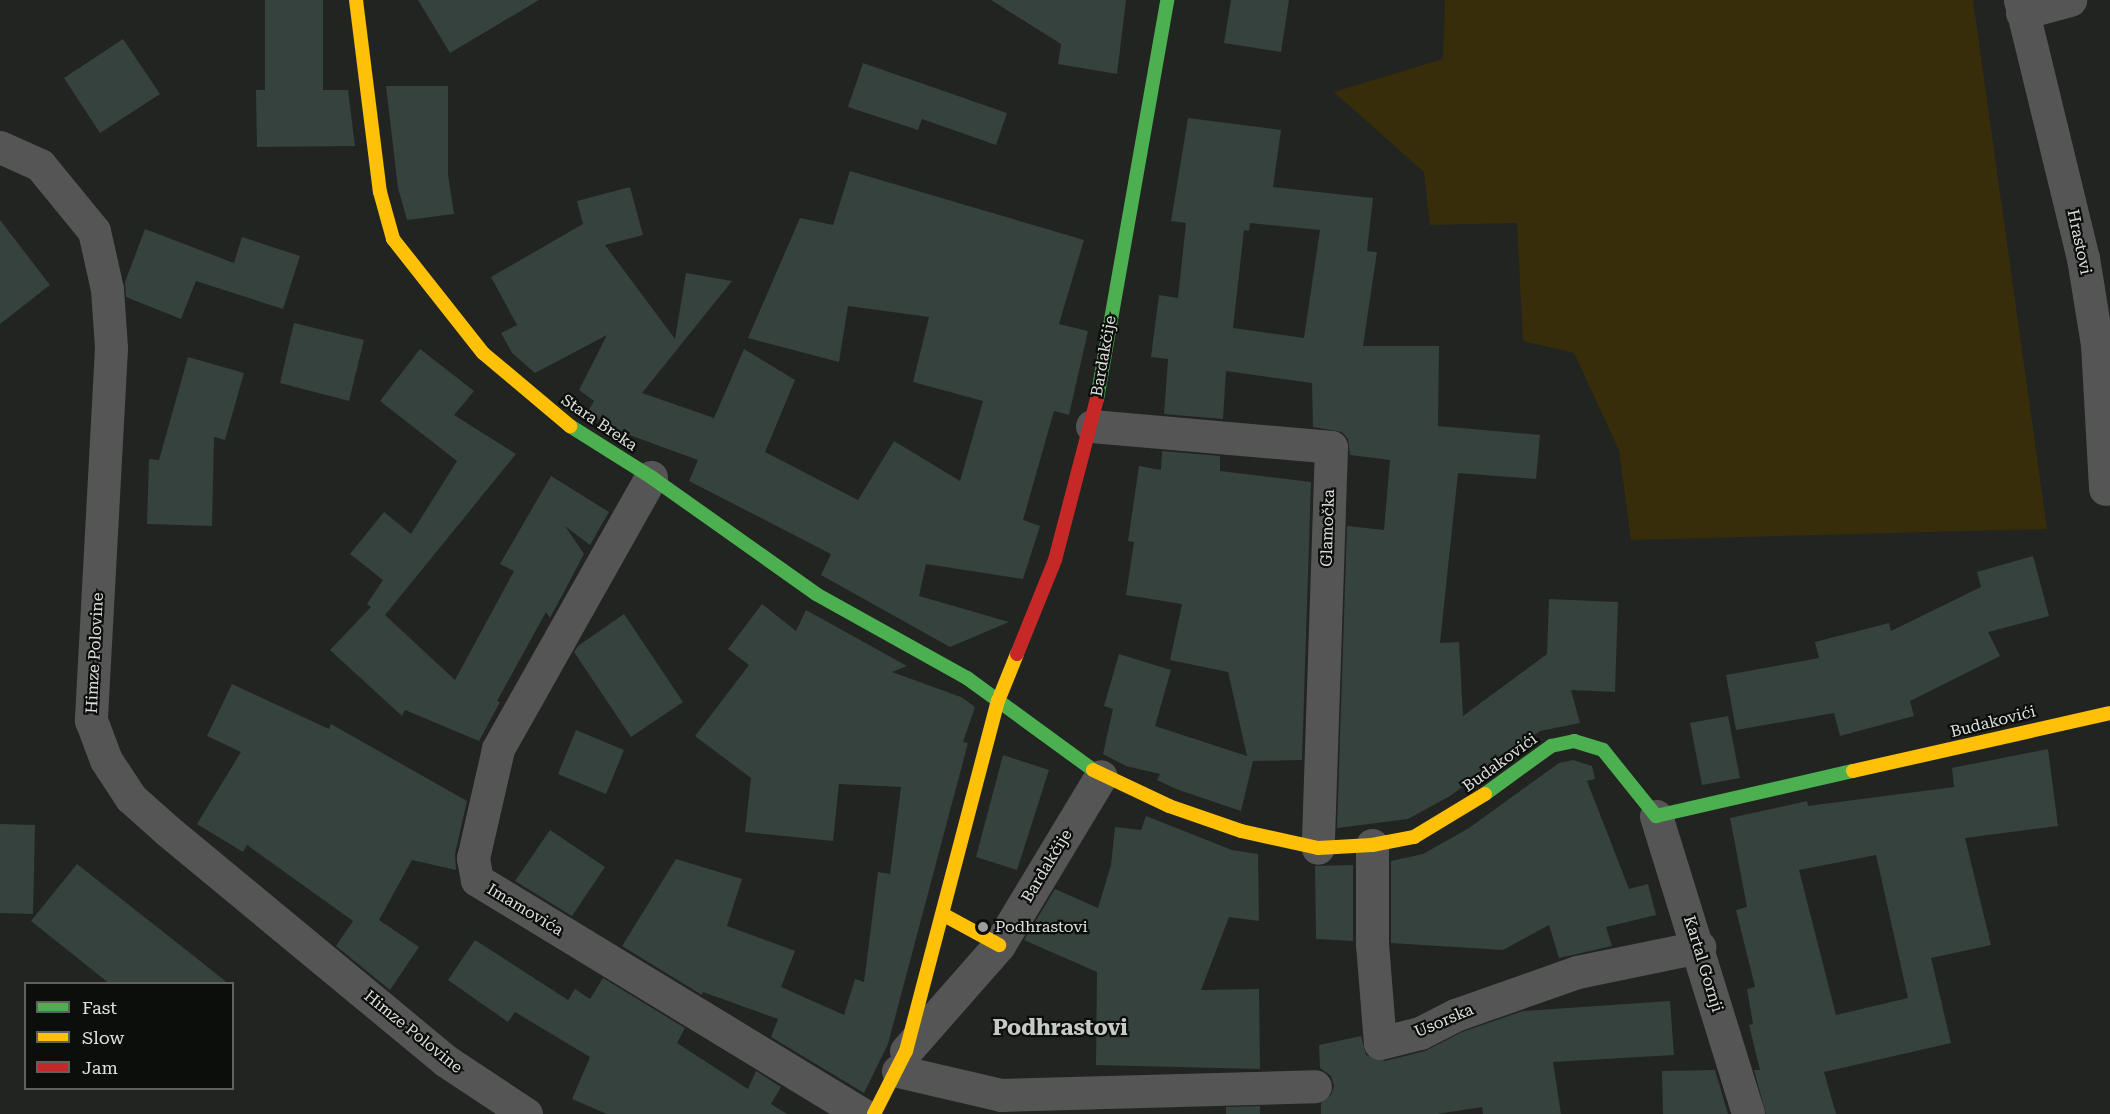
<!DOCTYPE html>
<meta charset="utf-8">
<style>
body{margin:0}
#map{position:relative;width:2110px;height:1114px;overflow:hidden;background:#222422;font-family:"Roboto Serif",serif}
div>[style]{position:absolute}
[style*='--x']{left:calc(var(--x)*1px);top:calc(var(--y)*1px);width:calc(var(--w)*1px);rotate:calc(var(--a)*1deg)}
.green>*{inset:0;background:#372d0b}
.building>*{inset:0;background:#36423d}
.street>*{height:33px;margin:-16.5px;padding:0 16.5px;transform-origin:16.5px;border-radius:16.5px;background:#555}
.fast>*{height:14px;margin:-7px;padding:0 7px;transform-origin:7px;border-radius:7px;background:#4caf50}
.slow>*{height:14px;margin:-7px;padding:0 7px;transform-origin:7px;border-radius:7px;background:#ffc107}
.jam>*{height:14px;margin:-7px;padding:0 7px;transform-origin:7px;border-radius:7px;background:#c62828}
.dots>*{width:16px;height:16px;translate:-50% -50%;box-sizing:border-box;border:3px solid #0c0e0c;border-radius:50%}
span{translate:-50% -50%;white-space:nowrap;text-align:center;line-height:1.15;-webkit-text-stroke:4.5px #0c0e0c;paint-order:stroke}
.street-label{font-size:16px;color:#dde0dd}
.poi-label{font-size:16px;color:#dde0dd}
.left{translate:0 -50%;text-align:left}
.district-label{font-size:22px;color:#c5cbc4;font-weight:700}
.legend{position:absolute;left:24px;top:982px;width:210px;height:108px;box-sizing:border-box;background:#0c0e0c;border:2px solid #606260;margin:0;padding:8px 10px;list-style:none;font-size:18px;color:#dde0dd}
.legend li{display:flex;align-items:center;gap:12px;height:30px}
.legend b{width:30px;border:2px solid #606260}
</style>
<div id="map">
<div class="green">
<div style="clip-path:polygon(1445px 0,1973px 0,2047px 529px,1631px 540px,1619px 450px,1574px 353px,1523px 341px,1517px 223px,1430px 225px,1424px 172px,1334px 92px,1443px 59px)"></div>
</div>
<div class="building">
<div style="clip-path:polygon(265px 0,323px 0,323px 90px,348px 90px,355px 146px,257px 147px,256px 90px,265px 90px)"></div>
<div style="clip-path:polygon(418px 0,539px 0,450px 53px)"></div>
<div style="clip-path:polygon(991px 0,1126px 0,1117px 74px,1058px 64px,1061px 44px)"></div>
<div style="clip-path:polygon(1231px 0,1289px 0,1281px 52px,1224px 43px)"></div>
<div style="clip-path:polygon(123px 39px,160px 94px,100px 133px,64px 78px)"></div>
<div style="clip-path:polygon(863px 63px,1007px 113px,996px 145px,922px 119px,918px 130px,848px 107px)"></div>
<div style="clip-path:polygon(386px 86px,448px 86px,448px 175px,454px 214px,407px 220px,398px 188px)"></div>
<div style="clip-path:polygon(evenodd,1188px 118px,1281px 130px,1273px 187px,1373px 198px,1367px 251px,1377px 252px,1363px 346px,1439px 346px,1438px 426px,1540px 435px,1536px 479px,1458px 473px,1440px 643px,1459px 642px,1463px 716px,1547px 654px,1549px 599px,1618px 602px,1615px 692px,1571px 690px,1580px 723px,1540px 731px,1450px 796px,1408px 819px,1337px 828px,1347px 526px,1384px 530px,1390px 460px,1350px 455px,1348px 439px,1342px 432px,1313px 427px,1312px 383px,1226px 371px,1223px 419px,1164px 414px,1168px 359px,1151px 357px,1159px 295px,1178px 298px,1186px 223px,1171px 221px,1188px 118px,1250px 223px,1320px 230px,1304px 338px,1233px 328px,1244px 230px,1249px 231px,1250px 223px)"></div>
<div style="clip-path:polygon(850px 171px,1084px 240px,1059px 324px,1088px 331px,1069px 415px,1054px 411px,1023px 520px,1040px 526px,1023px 579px,926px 564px,919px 596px,1009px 622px,950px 647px,821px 575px,831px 554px,689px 481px,698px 460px,624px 433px,587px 413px,594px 401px,579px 390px,607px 335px,535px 373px,512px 353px,501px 333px,517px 325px,491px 277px,583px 224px,577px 201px,630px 187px,643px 235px,605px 245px,675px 339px,686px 273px,732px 281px,642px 393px,714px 418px,744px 349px,795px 380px,765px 452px,858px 500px,894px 441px,960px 481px,983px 401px,913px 382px,929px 317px,848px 306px,839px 362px,748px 338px,800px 218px,833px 225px)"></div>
<div style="clip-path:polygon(0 220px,50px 285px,0 324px)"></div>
<div style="clip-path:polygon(145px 229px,234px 263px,242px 237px,300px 256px,283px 309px,196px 281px,181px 319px,126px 297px,125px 282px)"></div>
<div style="clip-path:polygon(294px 323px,364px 340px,349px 401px,280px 383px)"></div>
<div style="clip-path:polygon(420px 349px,474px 391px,454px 415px,516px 454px,385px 615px,455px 680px,514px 571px,500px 564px,551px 476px,609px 512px,590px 545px,565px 526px,584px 554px,550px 618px,546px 612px,497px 701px,500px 702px,479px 741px,405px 710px,402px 716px,330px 650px,371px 607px,367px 604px,383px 580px,350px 554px,384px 512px,411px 534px,457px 461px,380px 401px)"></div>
<div style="clip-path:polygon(188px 357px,244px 373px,225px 440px,214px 437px,212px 526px,147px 524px,149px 459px,159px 460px)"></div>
<div style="clip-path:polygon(1162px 451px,1220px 456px,1220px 471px,1311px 482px,1302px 760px,1253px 761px,1241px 811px,1176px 789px,1157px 780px,1160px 774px,1126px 766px,1103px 754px,1113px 709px,1104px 706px,1119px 654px,1171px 670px,1155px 726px,1247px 756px,1228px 672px,1170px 660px,1182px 604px,1126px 595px,1134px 542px,1128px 541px,1139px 466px,1161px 470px)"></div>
<div style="clip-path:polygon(2033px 556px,2049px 616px,1988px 632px,2000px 656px,1910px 701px,1914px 716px,1840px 736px,1834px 713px,1736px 730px,1726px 675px,1819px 658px,1815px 642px,1889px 623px,1891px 631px,1981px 587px,1977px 572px)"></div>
<div style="clip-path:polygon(762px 604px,796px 631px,806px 610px,907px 666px,892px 672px,961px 697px,975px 707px,963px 742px,968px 743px,888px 1044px,864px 1093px,771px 1037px,778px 1019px,703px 992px,702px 995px,622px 946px,676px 859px,742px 879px,727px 926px,795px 951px,781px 987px,844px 1015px,855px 979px,864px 982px,878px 872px,890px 874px,901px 787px,839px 784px,833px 841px,745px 832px,751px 778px,695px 736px,749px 665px,728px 649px)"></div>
<div style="clip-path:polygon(624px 614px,683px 702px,631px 737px,574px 652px,578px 646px)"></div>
<div style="clip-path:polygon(232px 684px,329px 729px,331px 724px,467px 801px,455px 854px,456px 870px,412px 860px,379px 920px,419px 947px,390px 990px,336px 946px,353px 921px,247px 845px,243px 852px,197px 824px,241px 752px,207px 736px)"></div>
<div style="clip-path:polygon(1728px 716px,1740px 778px,1702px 785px,1690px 723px)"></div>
<div style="clip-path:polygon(576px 730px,624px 750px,606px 794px,558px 774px)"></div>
<div style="clip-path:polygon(evenodd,2048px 749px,2058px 826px,1965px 838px,1991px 945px,1931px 958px,1951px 1043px,1824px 1072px,1836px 1114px,1766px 1114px,1754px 1070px,1760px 1070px,1749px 1025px,1753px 1024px,1747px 989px,1755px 987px,1736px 910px,1747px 907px,1730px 818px,1807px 801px,1808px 806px,1954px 787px,1952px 768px,2048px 749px,1876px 855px,1908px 998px,1836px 1015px,1799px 870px,1876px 855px)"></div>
<div style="clip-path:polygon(1003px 755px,1049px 770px,1017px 870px,976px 857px)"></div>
<div style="clip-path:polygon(1573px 760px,1592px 766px,1595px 779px,1587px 781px,1629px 889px,1648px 884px,1656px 915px,1606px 927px,1612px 946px,1559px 958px,1549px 925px,1503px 950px,1391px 943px,1391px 861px,1423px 854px,1469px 828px,1559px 763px)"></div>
<div style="clip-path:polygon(1146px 816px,1232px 850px,1258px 854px,1259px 921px,1229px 917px,1201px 990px,1259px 989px,1260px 1069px,1096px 1065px,1097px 972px,1024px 940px,1055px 889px,1098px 908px,1111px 865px,1115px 827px,1141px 830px)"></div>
<div style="clip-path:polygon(0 824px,35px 825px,33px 914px,0 913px)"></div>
<div style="clip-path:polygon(550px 830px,605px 867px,572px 916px,515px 881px)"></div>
<div style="clip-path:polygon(77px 864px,190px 953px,229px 984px,110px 984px,31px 921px)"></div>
<div style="clip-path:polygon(1353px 865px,1353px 941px,1316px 939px,1315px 866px)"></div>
<div style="clip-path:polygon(475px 940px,568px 1000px,575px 989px,590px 999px,603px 978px,685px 1028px,677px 1043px,748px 1089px,756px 1071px,781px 1087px,771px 1104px,787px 1114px,607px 1114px,572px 1099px,590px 1057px,515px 1012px,508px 1022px,448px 980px)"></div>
<div style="clip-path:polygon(1670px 1001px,1674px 1055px,1553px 1062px,1561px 1114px,1483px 1114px,1482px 1107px,1437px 1114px,1321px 1114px,1321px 1103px,1331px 1095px,1334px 1086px,1331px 1076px,1320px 1068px,1319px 1045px,1361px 1036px,1366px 1055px,1385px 1061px,1425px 1051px,1462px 1032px,1523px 1011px)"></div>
<div style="clip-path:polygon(1715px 1070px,1728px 1114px,1663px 1114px,1662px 1071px)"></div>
<div style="clip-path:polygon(1260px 1106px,1260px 1114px,1226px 1114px,1226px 1107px)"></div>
</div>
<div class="street">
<div style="--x:2020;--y:0;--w:266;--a:76.3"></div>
<div style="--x:2083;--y:258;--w:87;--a:80.8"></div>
<div style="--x:2097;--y:344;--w:145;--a:86.8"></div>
<div style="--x:2022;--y:13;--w:50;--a:-15.2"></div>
<div style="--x:0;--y:147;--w:44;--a:24.2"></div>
<div style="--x:40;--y:165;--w:85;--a:50.7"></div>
<div style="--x:94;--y:231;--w:59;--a:77.4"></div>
<div style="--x:107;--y:289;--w:59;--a:86.1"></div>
<div style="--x:111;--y:348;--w:373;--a:93.1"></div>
<div style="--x:91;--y:720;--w:43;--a:69.4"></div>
<div style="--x:106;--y:760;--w:45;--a:56.7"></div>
<div style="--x:131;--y:798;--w:50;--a:41.7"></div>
<div style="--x:168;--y:831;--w:361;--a:39.6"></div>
<div style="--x:446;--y:1061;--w:96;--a:33.5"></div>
<div style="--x:1092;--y:426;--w:240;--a:5"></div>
<div style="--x:1331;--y:447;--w:401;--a:91.9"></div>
<div style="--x:651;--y:477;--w:312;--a:119.4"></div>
<div style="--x:498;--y:749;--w:112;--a:102.9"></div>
<div style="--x:473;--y:858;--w:22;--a:80"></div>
<div style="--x:477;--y:880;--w:451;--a:31.3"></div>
<div style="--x:1656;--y:816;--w:312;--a:72.8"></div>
<div style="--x:1372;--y:845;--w:99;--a:90"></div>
<div style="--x:1372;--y:944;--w:99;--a:85.4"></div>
<div style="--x:1380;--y:1043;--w:41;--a:-14"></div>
<div style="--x:1420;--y:1033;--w:39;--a:-27"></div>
<div style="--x:1455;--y:1015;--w:129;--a:-19.4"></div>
<div style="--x:1577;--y:972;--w:125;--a:-11.6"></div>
<div style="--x:906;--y:1051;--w:141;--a:-48.7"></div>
<div style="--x:999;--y:945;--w:197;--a:-58.9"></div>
<div style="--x:898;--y:1071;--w:106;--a:13.1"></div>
<div style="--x:1001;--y:1095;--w:314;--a:-1.6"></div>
</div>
<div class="fast">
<div style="--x:1097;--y:399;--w:405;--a:-80"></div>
<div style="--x:570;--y:426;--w:96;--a:32.2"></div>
<div style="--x:651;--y:477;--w:202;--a:35.3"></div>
<div style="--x:816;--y:594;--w:173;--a:29.1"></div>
<div style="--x:967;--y:678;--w:156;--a:36.1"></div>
<div style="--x:1485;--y:794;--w:82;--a:-36"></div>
<div style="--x:1551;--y:746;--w:24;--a:-12"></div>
<div style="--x:1574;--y:741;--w:30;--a:17"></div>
<div style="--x:1603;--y:750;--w:85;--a:51.2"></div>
<div style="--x:1656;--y:816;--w:202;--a:-12.9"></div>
</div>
<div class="slow">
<div style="--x:356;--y:0;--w:193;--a:82.9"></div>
<div style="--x:380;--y:192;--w:49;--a:74.5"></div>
<div style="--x:393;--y:239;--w:145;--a:51.7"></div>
<div style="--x:483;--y:353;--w:114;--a:40"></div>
<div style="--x:1093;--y:770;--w:84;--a:25.3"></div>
<div style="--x:1169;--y:806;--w:76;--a:19.1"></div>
<div style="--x:1241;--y:831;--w:79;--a:12.4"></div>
<div style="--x:1318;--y:848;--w:54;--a:-3.2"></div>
<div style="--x:1372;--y:845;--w:43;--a:-10.8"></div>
<div style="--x:1414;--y:837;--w:83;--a:-31.2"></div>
<div style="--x:1853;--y:771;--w:263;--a:-12.7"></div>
<div style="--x:944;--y:915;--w:63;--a:28.6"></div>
<div style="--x:874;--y:1114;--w:71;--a:-63.1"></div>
<div style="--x:906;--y:1051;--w:362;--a:-75.3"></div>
<div style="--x:998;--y:701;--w:51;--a:-68"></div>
</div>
<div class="jam">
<div style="--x:1017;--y:654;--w:101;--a:-68"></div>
<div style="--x:1055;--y:560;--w:166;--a:-75.4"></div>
</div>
<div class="dots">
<div style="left:983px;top:927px;background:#9c9e9c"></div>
</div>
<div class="street-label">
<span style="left:2079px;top:242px;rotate:78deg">Hrastovi</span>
<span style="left:1104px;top:356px;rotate:-80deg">Bardakčije</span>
<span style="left:599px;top:423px;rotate:34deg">Stara Breka</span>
<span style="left:1328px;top:528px;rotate:-88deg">Glamočka</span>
<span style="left:95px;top:653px;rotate:-87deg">Himze Polovine</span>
<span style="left:1993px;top:722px;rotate:-14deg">Budakovići</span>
<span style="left:1500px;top:763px;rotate:-36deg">Budakovići</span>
<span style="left:1047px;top:866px;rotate:-59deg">Bardakčije</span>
<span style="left:525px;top:910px;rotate:31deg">Imamovića</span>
<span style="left:1703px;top:964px;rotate:73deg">Kartal Gornji</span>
<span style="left:1444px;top:1021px;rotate:-23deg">Usorska</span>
<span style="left:413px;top:1032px;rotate:39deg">Himze Polovine</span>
</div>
<div class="poi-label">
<span class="left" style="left:995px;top:927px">Podhrastovi</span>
</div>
<div class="district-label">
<span style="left:1060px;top:1028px">Podhrastovi</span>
</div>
<ul class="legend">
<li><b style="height:8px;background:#4caf50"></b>Fast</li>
<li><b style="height:8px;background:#ffc107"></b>Slow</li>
<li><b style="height:8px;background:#c62828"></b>Jam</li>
</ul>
</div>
